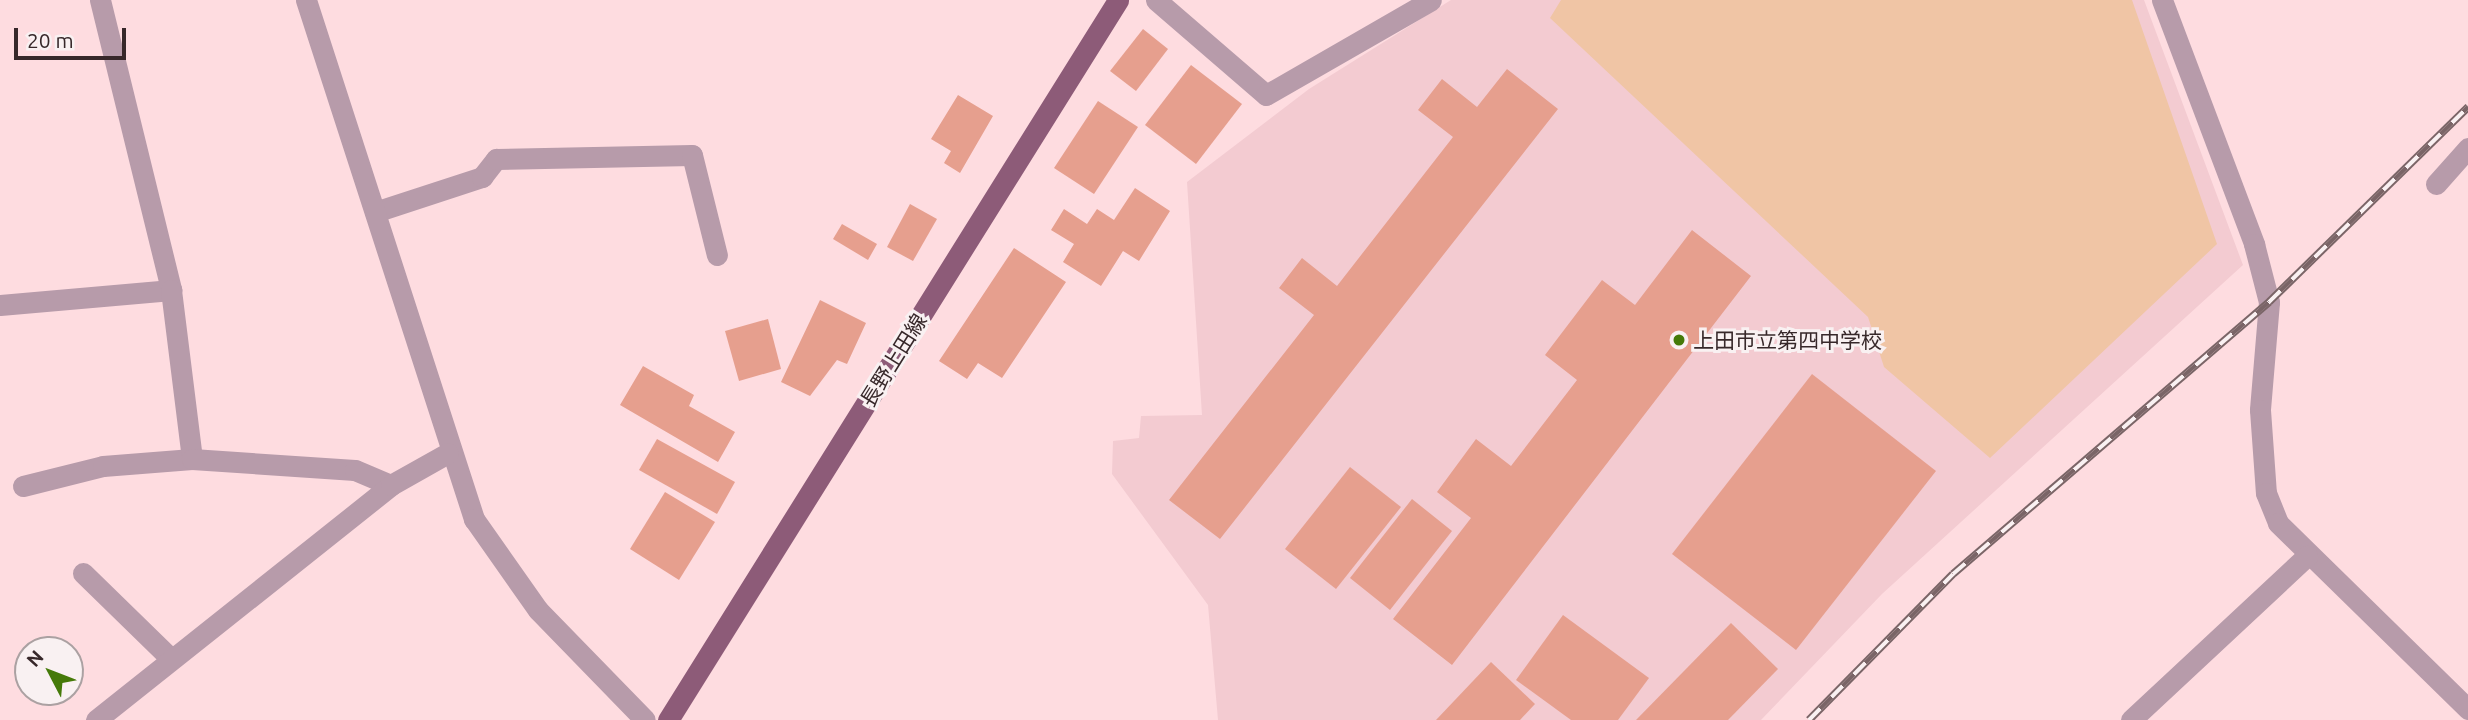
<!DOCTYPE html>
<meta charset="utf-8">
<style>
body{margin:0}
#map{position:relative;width:2468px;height:720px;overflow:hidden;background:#fedce0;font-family:Ubuntu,"Noto Sans JP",sans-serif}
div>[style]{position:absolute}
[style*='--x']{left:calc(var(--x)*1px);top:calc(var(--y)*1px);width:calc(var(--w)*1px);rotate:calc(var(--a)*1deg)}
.built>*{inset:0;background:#f3cbd1}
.green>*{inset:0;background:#f0c5a5}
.building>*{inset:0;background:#e69f8e}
.lane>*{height:21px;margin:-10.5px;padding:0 10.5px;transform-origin:10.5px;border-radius:10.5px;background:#b79baa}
.street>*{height:21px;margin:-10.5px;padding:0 10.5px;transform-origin:10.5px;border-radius:10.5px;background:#b79baa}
.primary>*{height:21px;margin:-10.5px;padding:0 10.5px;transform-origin:10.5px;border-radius:10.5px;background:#8d5b78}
.rail>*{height:8px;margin-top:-4px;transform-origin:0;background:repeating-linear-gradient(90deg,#f9f1f2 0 16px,#7a6567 0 32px);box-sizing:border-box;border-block:2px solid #7a6567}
.dots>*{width:19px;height:19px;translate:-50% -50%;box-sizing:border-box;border:4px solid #f9f1f2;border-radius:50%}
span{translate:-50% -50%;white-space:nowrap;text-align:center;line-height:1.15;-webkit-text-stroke:6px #f9f1f2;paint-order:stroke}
.poi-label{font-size:21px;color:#37282a}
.left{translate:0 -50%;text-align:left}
.street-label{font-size:21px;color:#37282a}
.north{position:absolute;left:14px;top:636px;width:70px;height:70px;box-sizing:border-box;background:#f9f1f2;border:2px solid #aba1a2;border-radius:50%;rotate:312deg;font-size:19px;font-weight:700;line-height:28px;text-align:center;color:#37282a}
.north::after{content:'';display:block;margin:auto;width:24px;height:32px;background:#457a09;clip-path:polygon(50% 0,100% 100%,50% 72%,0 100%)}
.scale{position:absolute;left:14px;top:28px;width:112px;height:32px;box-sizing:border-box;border:4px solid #37282a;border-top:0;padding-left:9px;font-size:21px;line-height:24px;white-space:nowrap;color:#37282a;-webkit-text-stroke:5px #f9f1f2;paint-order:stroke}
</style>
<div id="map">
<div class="built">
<div style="clip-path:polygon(1451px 0,2144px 0,2243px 265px,1882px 594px,1761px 720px,1218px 720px,1208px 605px,1112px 474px,1113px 441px,1139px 438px,1141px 416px,1202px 415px,1187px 182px,1309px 89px)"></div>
</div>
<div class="green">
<div style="clip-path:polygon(1561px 0,2132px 0,2217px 244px,1990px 458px,1884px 367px,1868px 317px,1550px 18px)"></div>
</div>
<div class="building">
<div style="clip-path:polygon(1143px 29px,1168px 49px,1136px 91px,1110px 71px)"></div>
<div style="clip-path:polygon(1191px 65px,1242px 104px,1196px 164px,1145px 125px)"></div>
<div style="clip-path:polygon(1507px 69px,1558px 109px,1220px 539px,1169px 500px,1314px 315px,1279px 288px,1302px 258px,1337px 286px,1453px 137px,1418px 110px,1442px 79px,1477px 107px)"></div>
<div style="clip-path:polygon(958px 95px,993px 116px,960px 173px,944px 163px,951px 151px,931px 139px)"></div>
<div style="clip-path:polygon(1098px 101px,1138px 127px,1094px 194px,1054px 168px)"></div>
<div style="clip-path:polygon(1135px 188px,1170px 211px,1139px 261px,1123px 251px,1101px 286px,1063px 262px,1074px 244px,1051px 230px,1064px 209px,1087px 224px,1097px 209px,1114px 220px)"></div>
<div style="clip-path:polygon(910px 204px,937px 219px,913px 261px,887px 247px)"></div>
<div style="clip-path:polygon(842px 224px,877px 244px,868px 260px,833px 239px)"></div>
<div style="clip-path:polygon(1692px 230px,1751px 276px,1452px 665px,1393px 619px,1471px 518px,1437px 492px,1476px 439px,1511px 466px,1577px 380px,1545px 355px,1602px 280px,1635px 305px)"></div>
<div style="clip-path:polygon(1014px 248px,1066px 282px,1002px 378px,978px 363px,967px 379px,939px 361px)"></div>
<div style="clip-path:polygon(820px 300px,866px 323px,847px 364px,837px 360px,810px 396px,781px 382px)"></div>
<div style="clip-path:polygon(768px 319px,781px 369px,739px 381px,725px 331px)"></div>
<div style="clip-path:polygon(643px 366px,694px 395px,689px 406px,735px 432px,718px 462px,620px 405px)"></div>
<div style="clip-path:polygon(1812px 374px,1936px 471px,1796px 650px,1672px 554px)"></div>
<div style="clip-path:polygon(657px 439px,735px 482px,717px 514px,639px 470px)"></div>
<div style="clip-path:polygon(1350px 467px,1401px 507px,1336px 589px,1285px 549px)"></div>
<div style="clip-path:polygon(665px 492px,715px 522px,679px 580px,630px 549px)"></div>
<div style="clip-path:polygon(1412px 499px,1452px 531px,1390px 610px,1350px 578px)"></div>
<div style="clip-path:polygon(1563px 615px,1649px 678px,1618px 720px,1571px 720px,1516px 680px)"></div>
<div style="clip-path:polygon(1731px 623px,1778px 669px,1728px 720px,1636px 720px)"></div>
<div style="clip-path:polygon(1491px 662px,1535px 704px,1520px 720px,1436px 720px)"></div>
</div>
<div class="lane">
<div style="--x:375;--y:212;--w:113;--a:-18.1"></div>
<div style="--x:482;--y:177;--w:23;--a:-52"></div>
<div style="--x:496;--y:159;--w:196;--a:-1.2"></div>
<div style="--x:692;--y:155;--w:103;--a:76"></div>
<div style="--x:0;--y:305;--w:172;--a:-5"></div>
<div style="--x:23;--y:486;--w:82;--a:-14"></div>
<div style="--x:103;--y:466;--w:89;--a:-4.5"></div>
</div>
<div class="street">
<div style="--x:100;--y:0;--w:299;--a:76.2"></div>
<div style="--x:171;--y:290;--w:170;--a:82.9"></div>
<div style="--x:192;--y:459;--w:163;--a:3.9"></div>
<div style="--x:355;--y:470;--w:39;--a:23"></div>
<div style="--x:306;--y:0;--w:546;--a:72.06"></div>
<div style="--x:474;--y:519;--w:111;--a:54.9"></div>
<div style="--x:538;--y:610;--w:153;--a:45.8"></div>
<div style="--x:1156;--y:0;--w:145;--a:40.8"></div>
<div style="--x:1266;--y:95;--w:190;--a:-29.9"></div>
<div style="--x:2162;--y:0;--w:261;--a:69.3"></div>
<div style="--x:2254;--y:244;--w:60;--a:75.5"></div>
<div style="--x:2269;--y:302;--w:108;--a:94.8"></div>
<div style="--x:2260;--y:410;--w:83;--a:85.9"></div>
<div style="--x:2266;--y:493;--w:32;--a:68"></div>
<div style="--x:2278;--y:523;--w:266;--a:44.4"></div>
<div style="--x:2436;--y:184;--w:48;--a:-48.4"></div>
<div style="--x:83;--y:573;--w:120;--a:44.3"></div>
<div style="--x:96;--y:720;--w:377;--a:-38.5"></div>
<div style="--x:391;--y:485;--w:65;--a:-29.3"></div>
<div style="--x:2131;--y:720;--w:241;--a:-43"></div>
</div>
<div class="primary">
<div style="--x:668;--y:720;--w:849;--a:-57.99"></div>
</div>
<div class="rail">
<div style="--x:1809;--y:720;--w:205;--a:-45.4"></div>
<div style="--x:1953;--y:574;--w:417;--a:-40.7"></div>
<div style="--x:2269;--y:302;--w:279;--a:-44.4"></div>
</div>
<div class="dots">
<div style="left:1679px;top:340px;background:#457a09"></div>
</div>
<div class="poi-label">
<span class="left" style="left:1693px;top:340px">上田市立第四中学校</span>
</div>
<div class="street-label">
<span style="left:893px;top:360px;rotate:-58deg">長野上田線</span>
</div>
<div class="north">N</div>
<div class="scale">20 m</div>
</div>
